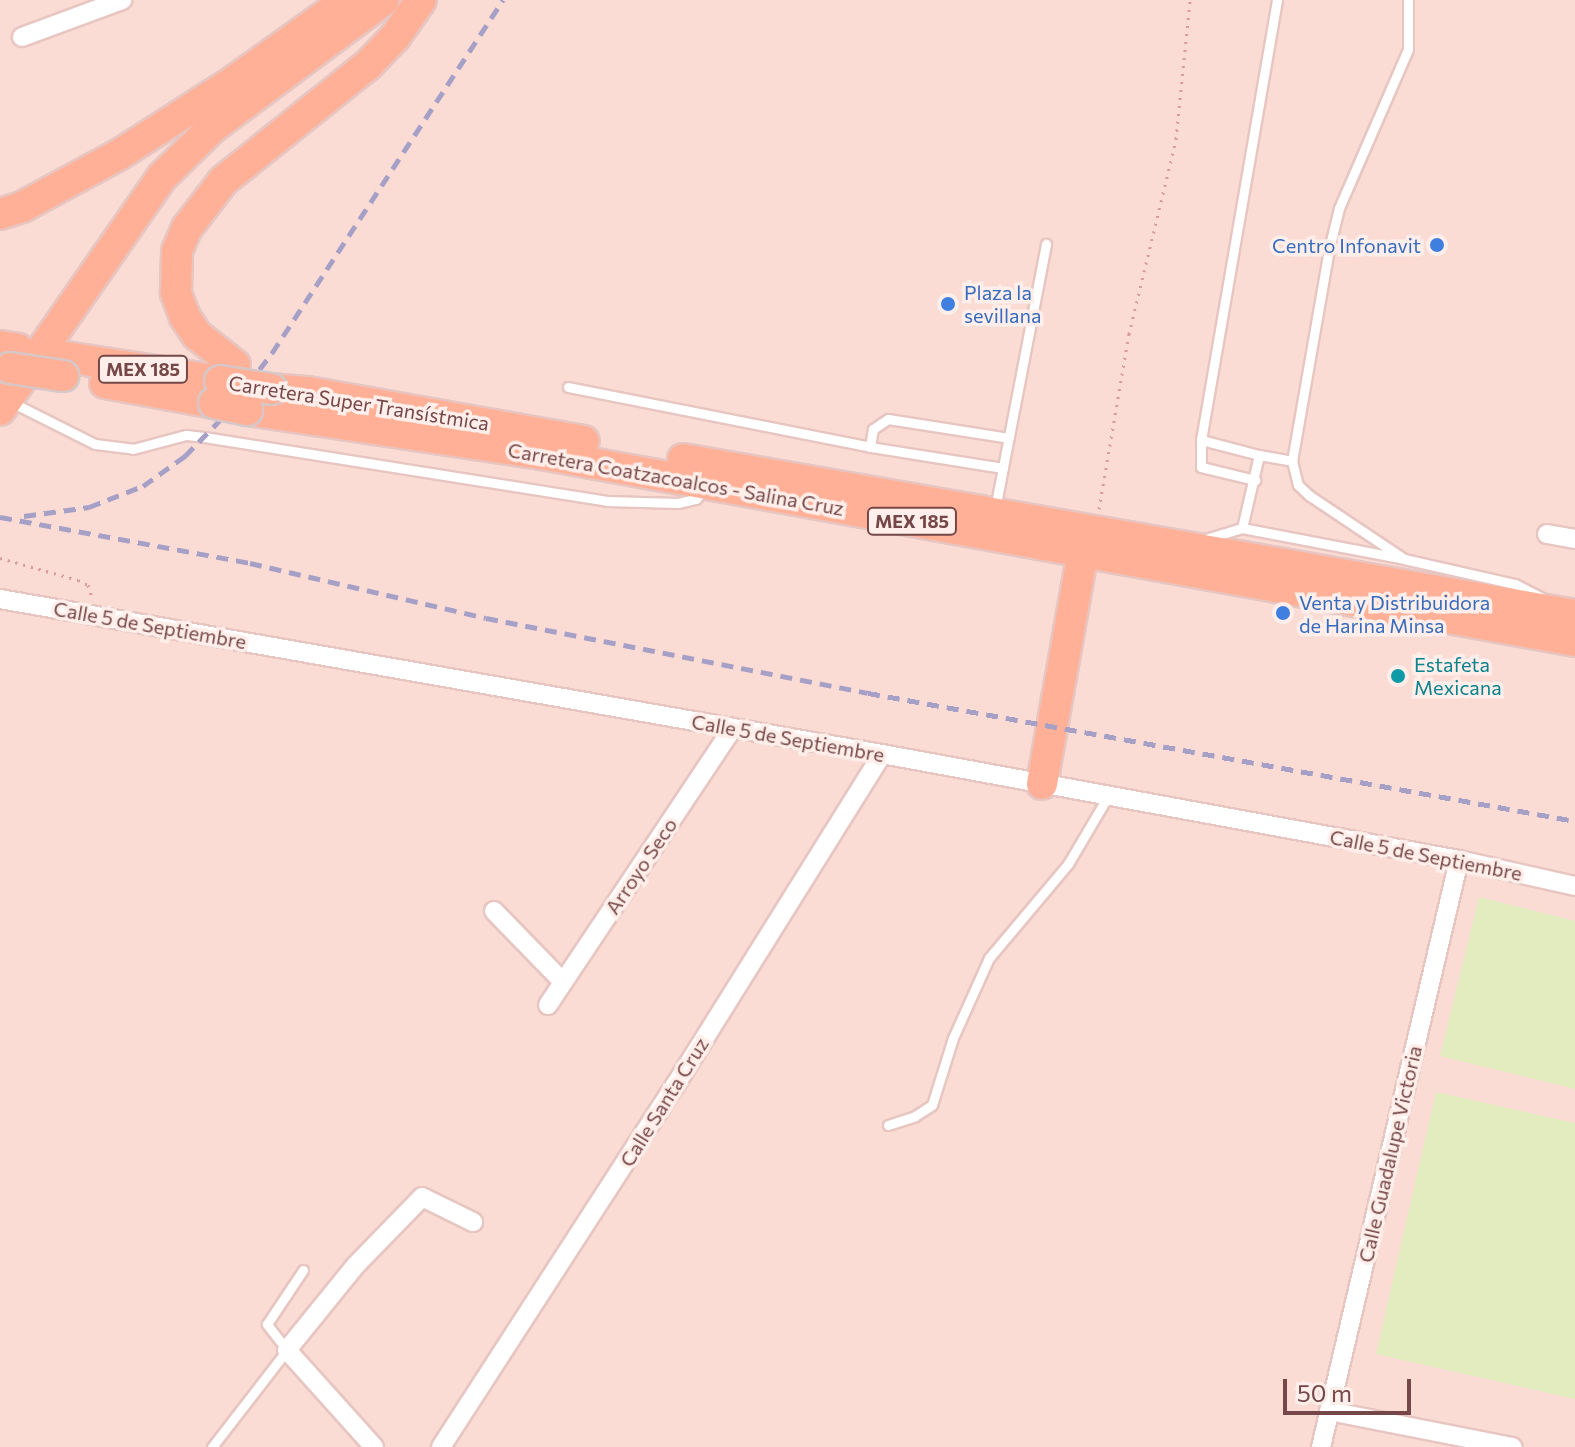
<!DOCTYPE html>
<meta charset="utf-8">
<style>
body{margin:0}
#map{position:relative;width:1575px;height:1447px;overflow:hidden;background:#fde8e1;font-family:Commissioner,sans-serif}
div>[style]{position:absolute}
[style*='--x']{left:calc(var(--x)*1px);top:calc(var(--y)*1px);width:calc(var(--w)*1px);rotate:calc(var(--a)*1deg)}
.residential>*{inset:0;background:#fbdcd5}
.green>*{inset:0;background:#e2ecbf}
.path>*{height:3px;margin-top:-1.5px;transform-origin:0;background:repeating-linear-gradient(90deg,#d99b9b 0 2px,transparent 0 8px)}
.roads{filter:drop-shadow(2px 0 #e7c6c2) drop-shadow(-2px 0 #e7c6c2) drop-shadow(0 2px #e7c6c2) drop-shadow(0 -2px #e7c6c2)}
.lane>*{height:9px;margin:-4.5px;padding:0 4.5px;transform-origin:4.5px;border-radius:4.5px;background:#fff}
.street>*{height:18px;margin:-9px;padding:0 9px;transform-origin:9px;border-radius:9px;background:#fff}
.primary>*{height:30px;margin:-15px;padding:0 15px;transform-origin:15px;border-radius:15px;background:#ffb097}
.rail>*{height:5px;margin-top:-2.5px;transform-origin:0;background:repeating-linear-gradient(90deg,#a6a0c7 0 12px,transparent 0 20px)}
.bridges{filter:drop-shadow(2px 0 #d6c8c8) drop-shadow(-2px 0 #d6c8c8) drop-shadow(0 2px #d6c8c8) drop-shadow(0 -2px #d6c8c8)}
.primary-bridge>*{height:30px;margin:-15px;padding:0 15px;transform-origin:15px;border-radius:15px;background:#ffb097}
.dots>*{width:22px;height:22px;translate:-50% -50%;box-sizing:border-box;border:4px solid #ffeee9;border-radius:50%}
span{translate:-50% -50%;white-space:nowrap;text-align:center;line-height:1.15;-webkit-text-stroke:7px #ffeee9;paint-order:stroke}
.shield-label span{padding:2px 6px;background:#ffeee9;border:2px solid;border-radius:6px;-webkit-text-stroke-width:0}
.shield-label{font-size:18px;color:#764748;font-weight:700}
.shop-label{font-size:20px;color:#366cbe}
.right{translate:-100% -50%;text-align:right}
.left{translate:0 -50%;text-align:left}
.street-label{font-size:20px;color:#764748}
.culture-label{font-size:20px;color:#0d838f}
.scale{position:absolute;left:1283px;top:1379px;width:128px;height:36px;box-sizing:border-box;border:4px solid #764748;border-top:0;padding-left:10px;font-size:24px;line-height:28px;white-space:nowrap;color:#764748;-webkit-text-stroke:6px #ffeee9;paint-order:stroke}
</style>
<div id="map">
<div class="residential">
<div style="clip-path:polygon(0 0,1575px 0,1575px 1447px,0 1447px)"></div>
</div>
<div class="green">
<div style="clip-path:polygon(1479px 897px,1575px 921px,1575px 1089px,1440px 1056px)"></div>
<div style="clip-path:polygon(1436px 1092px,1575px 1123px,1575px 1399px,1376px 1354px)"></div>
</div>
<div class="path">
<div style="--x:1099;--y:509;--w:178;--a:-80.3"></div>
<div style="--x:1129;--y:334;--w:201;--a:-76.4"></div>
<div style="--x:1176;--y:139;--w:140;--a:-84.2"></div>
<div style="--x:0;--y:558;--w:81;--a:15.8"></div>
<div style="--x:78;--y:580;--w:11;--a:27"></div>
<div style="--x:88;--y:585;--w:13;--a:72"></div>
</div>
<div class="roads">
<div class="lane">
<div style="--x:568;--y:387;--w:308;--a:11.2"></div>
<div style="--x:9;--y:401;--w:96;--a:26.6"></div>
<div style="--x:95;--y:444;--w:38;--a:7"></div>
<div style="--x:133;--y:449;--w:55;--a:-14.8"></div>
<div style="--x:186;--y:435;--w:18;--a:6"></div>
<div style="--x:204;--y:437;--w:408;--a:9"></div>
<div style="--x:607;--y:501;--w:71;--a:1.6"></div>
<div style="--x:678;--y:503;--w:18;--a:-13"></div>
<div style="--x:696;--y:499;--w:13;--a:-51"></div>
<div style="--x:1201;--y:440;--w:27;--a:90"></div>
<div style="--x:1201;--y:467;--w:56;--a:13.5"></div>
<div style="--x:1259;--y:455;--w:34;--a:10"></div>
<div style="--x:1292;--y:461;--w:215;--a:-80.1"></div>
<div style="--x:1329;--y:249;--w:42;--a:-76.3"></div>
<div style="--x:1339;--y:208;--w:173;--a:-66.5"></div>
<div style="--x:1408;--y:49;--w:49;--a:-90"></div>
<div style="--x:1292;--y:461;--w:25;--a:76"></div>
<div style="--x:1298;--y:485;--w:16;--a:43"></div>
<div style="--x:1310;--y:496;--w:113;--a:33.8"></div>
<div style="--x:1404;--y:559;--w:114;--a:12.7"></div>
<div style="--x:1515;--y:584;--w:29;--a:27"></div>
<div style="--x:1003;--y:468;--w:135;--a:-171"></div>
<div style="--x:870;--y:447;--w:18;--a:-81"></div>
<div style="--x:873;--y:429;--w:18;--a:-34"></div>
<div style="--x:888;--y:419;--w:122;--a:8.9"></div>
<div style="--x:995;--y:509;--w:270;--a:-79.1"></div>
<div style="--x:1242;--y:528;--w:161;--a:10.8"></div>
<div style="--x:1202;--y:540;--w:42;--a:-16.7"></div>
<div style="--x:1242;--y:528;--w:75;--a:-76.9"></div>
<div style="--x:1259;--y:455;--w:60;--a:-165.5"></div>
<div style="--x:1201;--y:440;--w:447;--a:-80.2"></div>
<div style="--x:888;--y:1125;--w:28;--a:-18"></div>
<div style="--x:915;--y:1116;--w:20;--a:-33"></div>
<div style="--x:932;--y:1105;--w:70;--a:-72.6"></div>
<div style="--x:953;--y:1038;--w:88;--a:-65.8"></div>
<div style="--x:989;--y:958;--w:123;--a:-50"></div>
<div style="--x:1068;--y:864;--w:79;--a:-59.5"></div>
<div style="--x:212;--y:1447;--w:123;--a:-52.3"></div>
<div style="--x:287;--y:1350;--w:33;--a:-128"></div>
<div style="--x:267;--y:1324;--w:65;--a:-56.3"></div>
</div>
<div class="street">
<div style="--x:22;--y:37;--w:107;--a:-20.3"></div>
<div style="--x:1547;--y:534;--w:28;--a:10"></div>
<div style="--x:0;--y:599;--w:896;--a:9.97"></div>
<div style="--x:882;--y:754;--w:587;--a:10.41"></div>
<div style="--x:1459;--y:860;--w:119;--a:12.6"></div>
<div style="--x:494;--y:911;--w:99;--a:45.8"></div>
<div style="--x:548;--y:1005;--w:333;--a:-56.3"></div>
<div style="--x:1329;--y:1411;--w:187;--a:11.1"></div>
<div style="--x:374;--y:1447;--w:130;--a:-131.9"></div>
<div style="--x:287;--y:1350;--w:108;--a:-51"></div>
<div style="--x:355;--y:1266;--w:96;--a:-45.8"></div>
<div style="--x:422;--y:1197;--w:57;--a:26.1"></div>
<div style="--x:441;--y:1447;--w:432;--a:-57.1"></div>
<div style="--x:676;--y:1084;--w:389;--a:-58"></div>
<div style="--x:1321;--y:1447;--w:603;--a:-76.77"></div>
</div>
<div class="primary">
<div style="--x:0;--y:214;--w:23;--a:-18"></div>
<div style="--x:22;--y:207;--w:111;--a:-28.4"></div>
<div style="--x:120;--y:154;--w:135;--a:-32.6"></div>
<div style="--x:234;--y:81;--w:139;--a:-35.6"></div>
<div style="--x:0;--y:346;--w:18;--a:9"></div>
<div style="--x:66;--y:357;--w:156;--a:8.9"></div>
<div style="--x:235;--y:365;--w:48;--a:-141.7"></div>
<div style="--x:197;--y:335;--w:22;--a:-124"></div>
<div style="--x:185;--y:317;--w:26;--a:-111"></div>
<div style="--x:176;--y:293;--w:42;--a:-88.6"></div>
<div style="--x:177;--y:251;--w:25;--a:-67"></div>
<div style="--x:187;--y:228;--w:59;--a:-52.5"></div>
<div style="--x:223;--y:181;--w:186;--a:-38.7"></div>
<div style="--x:368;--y:65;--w:39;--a:-46"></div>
<div style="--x:395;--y:37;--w:45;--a:-54.9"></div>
<div style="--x:105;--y:383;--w:111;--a:10.4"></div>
<div style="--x:271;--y:389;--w:37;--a:5"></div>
<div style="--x:308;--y:392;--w:280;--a:10.1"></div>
<div style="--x:0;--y:410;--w:284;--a:-55.2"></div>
<div style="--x:162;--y:177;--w:70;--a:-44.4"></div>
<div style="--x:212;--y:128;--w:214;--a:-36.7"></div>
<div style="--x:247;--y:410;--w:297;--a:8.5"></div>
<div style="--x:541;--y:454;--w:1051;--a:10.25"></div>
<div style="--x:683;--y:459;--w:906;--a:9.92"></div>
<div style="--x:1042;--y:784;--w:236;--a:-80"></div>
<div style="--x:1083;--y:552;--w:21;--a:-61"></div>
</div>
</div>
<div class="rail">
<div style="--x:24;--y:516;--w:66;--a:-7.9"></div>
<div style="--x:89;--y:507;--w:58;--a:-21.3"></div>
<div style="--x:143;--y:486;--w:52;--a:-35.5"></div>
<div style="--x:185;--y:456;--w:54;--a:-45.7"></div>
<div style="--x:223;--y:417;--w:81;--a:-52.6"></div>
<div style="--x:272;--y:353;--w:422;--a:-56.8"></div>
<div style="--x:0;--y:517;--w:254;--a:10.4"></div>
<div style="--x:250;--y:563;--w:242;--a:13.1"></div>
<div style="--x:486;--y:618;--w:389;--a:11.1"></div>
<div style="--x:868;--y:693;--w:718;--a:10.26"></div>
</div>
<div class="bridges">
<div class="primary-bridge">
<div style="--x:10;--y:368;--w:54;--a:8.6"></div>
<div style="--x:220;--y:381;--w:52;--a:8.9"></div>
<div style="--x:214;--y:403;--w:34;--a:12"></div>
</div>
</div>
<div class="dots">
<div style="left:1437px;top:245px;background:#3f7fe0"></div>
<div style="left:948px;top:304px;background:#3f7fe0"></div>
<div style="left:1283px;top:613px;background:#3f7fe0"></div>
<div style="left:1398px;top:676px;background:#0f9aa8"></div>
</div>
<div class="shield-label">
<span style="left:143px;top:369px">MEX 185</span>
<span style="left:912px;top:521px">MEX 185</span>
</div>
<div class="shop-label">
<span class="right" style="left:1421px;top:245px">Centro Infonavit</span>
<span class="left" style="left:964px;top:304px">Plaza la<br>sevillana</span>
<span class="left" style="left:1299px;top:614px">Venta y Distribuidora<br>de Harina Minsa</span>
</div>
<div class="street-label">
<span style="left:359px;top:403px;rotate:9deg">Carretera Super Transístmica</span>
<span style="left:676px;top:479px;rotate:10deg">Carretera Coatzacoalcos - Salina Cruz</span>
<span style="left:150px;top:625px;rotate:10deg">Calle 5 de Septiembre</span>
<span style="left:788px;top:738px;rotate:10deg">Calle 5 de Septiembre</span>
<span style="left:1426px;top:855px;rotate:11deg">Calle 5 de Septiembre</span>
<span style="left:641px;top:866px;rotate:-56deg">Arroyo Seco</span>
<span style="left:664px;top:1102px;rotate:-58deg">Calle Santa Cruz</span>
<span style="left:1390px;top:1154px;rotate:-77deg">Calle Guadalupe Victoria</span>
</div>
<div class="culture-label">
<span class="left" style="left:1414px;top:676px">Estafeta<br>Mexicana</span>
</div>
<div class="scale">50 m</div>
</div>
